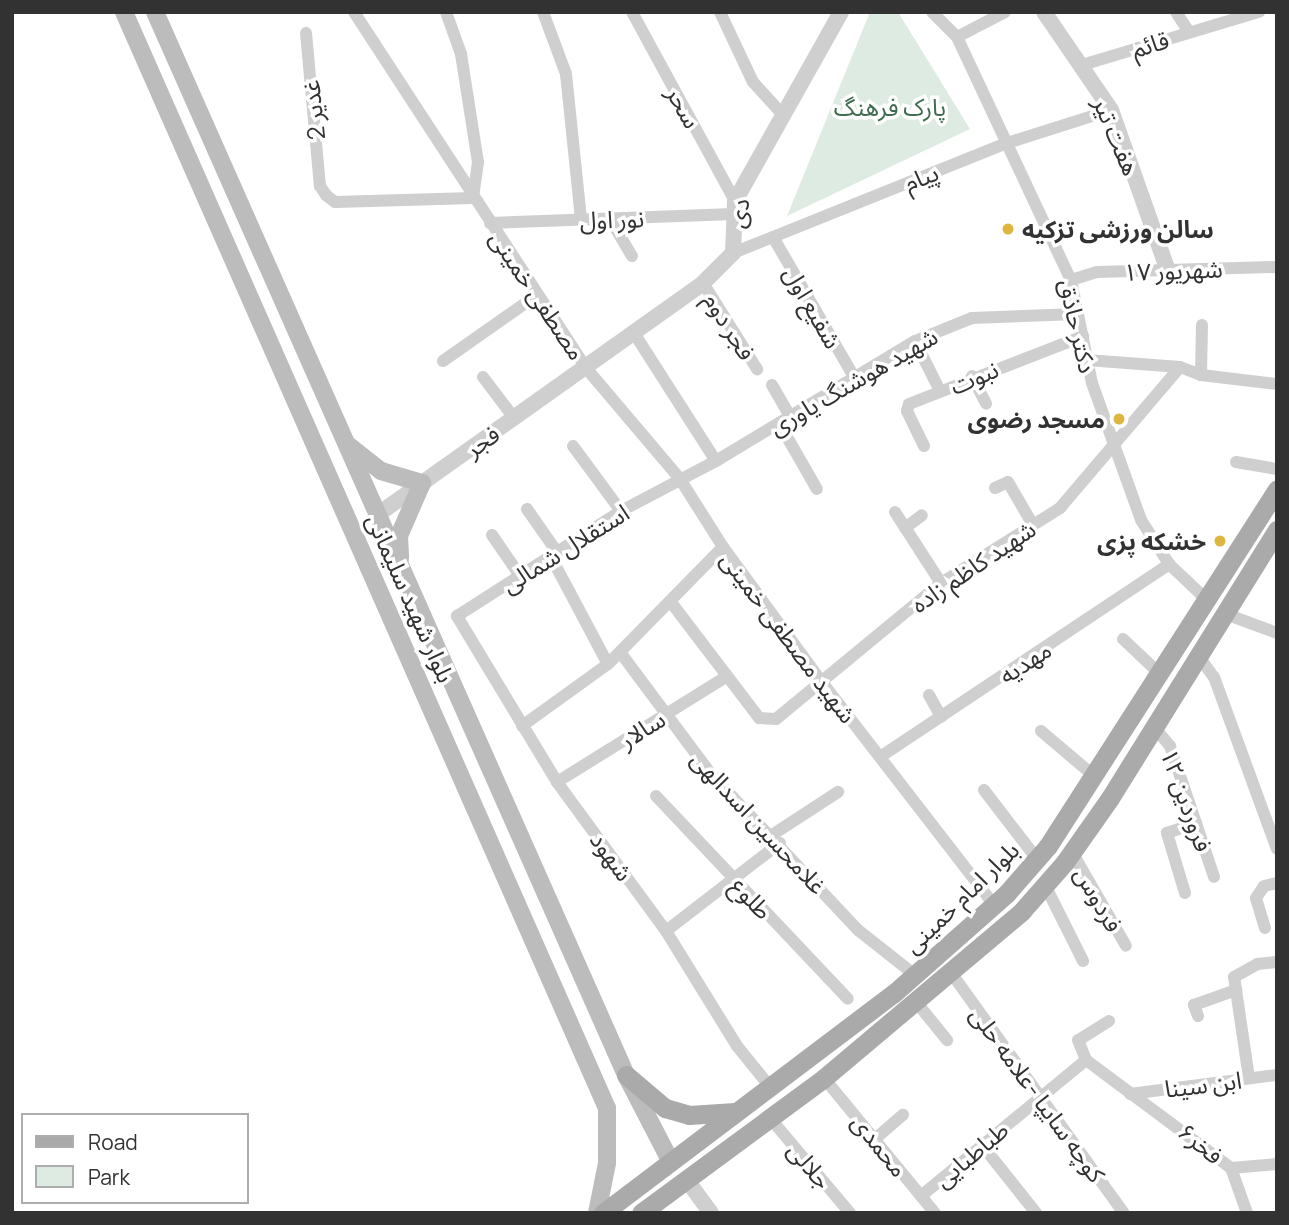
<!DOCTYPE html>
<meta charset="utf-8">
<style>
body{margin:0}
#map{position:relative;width:1289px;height:1225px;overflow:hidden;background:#fff;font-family:Manrope,"Noto Sans Arabic",sans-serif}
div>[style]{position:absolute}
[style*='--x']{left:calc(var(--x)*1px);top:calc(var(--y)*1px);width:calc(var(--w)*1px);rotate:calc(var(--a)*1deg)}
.green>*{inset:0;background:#deebe2}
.minor>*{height:12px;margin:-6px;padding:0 6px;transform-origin:6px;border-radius:6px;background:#cfcfcf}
.tertiary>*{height:16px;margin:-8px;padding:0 8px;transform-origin:8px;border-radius:8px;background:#cfcfcf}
.secondary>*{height:18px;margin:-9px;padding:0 9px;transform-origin:9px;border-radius:9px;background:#bcbcbc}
.primary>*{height:19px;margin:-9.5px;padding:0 9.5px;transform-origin:9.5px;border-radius:9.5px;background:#aaa}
.dots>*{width:19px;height:19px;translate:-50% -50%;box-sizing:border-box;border:4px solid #fff;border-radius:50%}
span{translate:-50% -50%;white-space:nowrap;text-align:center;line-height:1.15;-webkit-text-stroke:7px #fff;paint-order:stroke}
.street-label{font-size:24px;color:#323232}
.park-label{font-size:24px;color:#406d50}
.poi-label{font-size:24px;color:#323232;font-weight:700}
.left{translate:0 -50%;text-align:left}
.right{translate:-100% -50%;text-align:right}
.frame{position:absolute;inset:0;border:14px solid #323232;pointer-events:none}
.legend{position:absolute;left:21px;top:1113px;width:228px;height:91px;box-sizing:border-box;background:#fff;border:2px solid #adadad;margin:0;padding:9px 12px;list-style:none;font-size:21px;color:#323232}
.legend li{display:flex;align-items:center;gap:14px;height:35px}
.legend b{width:35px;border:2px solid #adadad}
</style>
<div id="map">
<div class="green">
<div style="clip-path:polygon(870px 12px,898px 12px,970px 129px,787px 216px)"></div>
</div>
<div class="minor">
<div style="--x:354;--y:12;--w:425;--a:56.9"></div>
<div style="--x:586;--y:368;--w:145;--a:49.7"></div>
<div style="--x:680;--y:479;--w:80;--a:57.7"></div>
<div style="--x:723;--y:547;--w:166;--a:53.8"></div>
<div style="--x:821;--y:681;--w:283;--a:52.3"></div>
<div style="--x:446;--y:12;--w:45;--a:70.3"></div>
<div style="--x:461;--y:54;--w:109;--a:81.1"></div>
<div style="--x:478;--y:162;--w:36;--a:98"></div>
<div style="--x:543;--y:12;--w:66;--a:69.6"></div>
<div style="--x:566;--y:74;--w:147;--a:84.1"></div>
<div style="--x:632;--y:12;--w:215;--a:61.4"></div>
<div style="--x:720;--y:12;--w:77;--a:64.8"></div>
<div style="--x:753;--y:82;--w:45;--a:47.7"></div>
<div style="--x:932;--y:12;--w:35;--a:45"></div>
<div style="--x:957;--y:37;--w:268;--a:64.9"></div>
<div style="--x:1071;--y:280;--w:105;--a:78.5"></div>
<div style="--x:1092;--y:383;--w:145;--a:70.3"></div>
<div style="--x:1141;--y:520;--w:52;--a:57.5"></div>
<div style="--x:1169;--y:564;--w:51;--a:43.4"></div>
<div style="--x:1176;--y:12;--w:24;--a:57"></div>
<div style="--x:306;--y:33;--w:154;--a:84.8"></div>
<div style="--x:320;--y:186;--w:11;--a:56"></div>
<div style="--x:326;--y:195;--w:11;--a:38"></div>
<div style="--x:335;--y:202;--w:138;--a:-1.7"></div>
<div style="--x:957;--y:37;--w:54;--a:-27.5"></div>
<div style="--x:1082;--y:65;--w:185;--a:-16.7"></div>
<div style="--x:610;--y:219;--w:43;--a:59.3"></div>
<div style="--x:490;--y:223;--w:244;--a:-2.1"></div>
<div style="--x:773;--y:237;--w:162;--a:59.9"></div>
<div style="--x:733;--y:253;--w:292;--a:-21.9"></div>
<div style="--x:1004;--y:144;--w:112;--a:-17.6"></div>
<div style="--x:1071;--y:280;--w:27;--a:-17"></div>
<div style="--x:1097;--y:272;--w:180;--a:-1.6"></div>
<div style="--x:703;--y:283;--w:102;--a:57.9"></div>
<div style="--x:634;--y:333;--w:152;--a:57.4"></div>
<div style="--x:915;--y:341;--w:56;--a:63.4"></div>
<div style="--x:1087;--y:360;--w:93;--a:4.3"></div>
<div style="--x:1180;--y:367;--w:22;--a:21"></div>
<div style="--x:1201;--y:375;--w:77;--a:6.8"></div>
<div style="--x:443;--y:361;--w:115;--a:-35.1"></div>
<div style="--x:1201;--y:375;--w:50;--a:-88.9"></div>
<div style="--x:972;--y:376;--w:31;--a:63"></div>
<div style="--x:483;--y:377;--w:51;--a:52.9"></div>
<div style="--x:772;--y:385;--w:36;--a:60"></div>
<div style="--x:779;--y:423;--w:76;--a:60.1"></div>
<div style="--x:573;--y:446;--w:81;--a:53.6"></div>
<div style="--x:924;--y:446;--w:39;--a:-116"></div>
<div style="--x:907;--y:411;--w:7;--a:-74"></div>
<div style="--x:909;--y:404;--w:187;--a:-21.3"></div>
<div style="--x:1236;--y:462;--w:42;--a:9.7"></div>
<div style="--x:995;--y:488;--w:14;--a:-25"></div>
<div style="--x:1008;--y:482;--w:50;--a:59.8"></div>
<div style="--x:527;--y:509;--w:52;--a:55.1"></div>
<div style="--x:895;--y:512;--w:85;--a:57.1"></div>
<div style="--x:905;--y:528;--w:21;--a:-37"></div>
<div style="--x:492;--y:535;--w:51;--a:55.4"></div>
<div style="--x:551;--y:557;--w:121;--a:62"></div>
<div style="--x:670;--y:601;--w:147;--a:52.7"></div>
<div style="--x:759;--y:718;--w:17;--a:3"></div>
<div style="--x:776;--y:719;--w:214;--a:-39.5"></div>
<div style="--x:941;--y:583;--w:141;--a:-32.2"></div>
<div style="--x:1060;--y:508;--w:185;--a:-49.6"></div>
<div style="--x:1223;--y:613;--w:58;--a:20.3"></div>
<div style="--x:1123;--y:639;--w:50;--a:43.4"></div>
<div style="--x:620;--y:652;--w:152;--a:53.3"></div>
<div style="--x:711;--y:774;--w:214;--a:46.7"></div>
<div style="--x:858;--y:930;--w:73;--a:38.3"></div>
<div style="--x:1197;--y:654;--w:29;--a:54"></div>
<div style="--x:1214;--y:677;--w:183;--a:69.9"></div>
<div style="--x:929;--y:695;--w:25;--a:61"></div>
<div style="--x:522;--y:726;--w:106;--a:-35.8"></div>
<div style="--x:608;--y:664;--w:164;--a:-45.5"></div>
<div style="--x:1154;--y:727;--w:25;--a:50"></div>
<div style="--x:1170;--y:746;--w:138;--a:71.4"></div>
<div style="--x:1041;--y:731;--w:70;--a:40.3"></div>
<div style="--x:880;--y:757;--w:348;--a:-33.7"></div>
<div style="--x:557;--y:782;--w:200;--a:-31.9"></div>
<div style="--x:984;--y:790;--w:87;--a:52.5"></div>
<div style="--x:656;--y:796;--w:279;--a:46.6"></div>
<div style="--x:772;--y:835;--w:79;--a:-33.1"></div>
<div style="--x:1072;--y:852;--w:108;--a:60.1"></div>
<div style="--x:1045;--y:885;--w:85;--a:63.4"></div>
<div style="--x:1185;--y:893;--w:63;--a:-106.7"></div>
<div style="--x:1167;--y:833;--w:31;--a:-19"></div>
<div style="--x:1265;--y:928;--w:31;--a:-107"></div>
<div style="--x:1256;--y:898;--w:14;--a:-56"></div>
<div style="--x:1264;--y:886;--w:13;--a:-13"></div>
<div style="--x:666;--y:931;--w:144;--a:-37.7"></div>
<div style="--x:952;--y:974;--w:294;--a:54.3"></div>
<div style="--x:917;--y:1003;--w:48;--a:51"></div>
<div style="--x:1198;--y:1016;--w:12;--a:-110"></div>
<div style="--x:1194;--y:1005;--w:45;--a:-19.7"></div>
<div style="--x:1109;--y:1021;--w:36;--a:148"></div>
<div style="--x:1078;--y:1040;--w:22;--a:68"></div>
<div style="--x:1086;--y:1060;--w:181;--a:36.7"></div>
<div style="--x:1231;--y:1168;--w:48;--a:70.4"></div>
<div style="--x:824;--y:1078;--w:175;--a:50.6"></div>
<div style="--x:1249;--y:1078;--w:102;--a:-98.4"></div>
<div style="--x:1234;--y:977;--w:26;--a:-29"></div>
<div style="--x:1257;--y:964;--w:20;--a:-6"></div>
<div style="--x:771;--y:1088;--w:54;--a:-129"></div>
<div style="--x:737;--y:1046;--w:135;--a:-121.7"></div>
<div style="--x:666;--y:931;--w:185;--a:-126.2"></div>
<div style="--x:557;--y:782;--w:194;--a:-121.1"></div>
<div style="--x:457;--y:616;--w:195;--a:-32.6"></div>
<div style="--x:621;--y:511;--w:107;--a:-27.8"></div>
<div style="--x:716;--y:461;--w:232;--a:-31.1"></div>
<div style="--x:915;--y:341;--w:61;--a:-22"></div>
<div style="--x:972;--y:318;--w:106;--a:-2.2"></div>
<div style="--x:1130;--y:1094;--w:148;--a:-7.4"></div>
<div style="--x:770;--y:1118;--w:124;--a:49.9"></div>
<div style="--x:875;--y:1139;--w:37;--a:-41"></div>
<div style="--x:982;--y:1145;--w:87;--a:51.5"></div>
<div style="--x:1231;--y:1168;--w:46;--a:-5"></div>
<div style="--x:921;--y:1196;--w:214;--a:-39.5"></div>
</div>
<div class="tertiary">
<div style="--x:1044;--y:12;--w:119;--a:55.6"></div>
<div style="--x:1111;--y:110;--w:171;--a:70.5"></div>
<div style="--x:377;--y:515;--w:400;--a:-35.4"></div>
<div style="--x:703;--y:283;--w:42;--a:-45"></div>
<div style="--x:733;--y:253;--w:52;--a:-87.8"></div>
<div style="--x:735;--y:201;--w:217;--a:-60.7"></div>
<div style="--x:686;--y:1179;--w:42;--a:53.7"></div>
</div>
<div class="secondary">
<div style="--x:124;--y:12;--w:1198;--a:66.22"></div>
<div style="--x:607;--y:1108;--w:55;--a:90"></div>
<div style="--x:607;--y:1163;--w:51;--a:101.3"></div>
<div style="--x:155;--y:12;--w:1163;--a:66.1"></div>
<div style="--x:626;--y:1075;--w:98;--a:62.7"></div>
<div style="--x:348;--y:445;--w:42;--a:38.2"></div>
<div style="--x:381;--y:471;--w:43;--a:16.3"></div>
<div style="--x:422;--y:483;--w:58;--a:113.5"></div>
<div style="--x:399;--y:536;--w:22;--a:87"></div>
</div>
<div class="primary">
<div style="--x:626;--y:1075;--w:51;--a:40.2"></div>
<div style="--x:665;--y:1108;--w:25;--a:16"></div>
<div style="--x:689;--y:1115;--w:46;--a:-3.7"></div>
<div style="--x:603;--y:1213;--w:363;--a:-37.1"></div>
<div style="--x:893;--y:994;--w:152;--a:-41.5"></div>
<div style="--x:1007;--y:893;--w:62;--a:-48.9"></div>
<div style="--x:1048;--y:846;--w:424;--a:-57.3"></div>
<div style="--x:641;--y:1213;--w:227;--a:-36.4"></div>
<div style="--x:824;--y:1078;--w:259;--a:-40.1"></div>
<div style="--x:1022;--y:911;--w:65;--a:-48.7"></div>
<div style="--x:1065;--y:862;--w:78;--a:-54.9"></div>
<div style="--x:1110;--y:798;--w:316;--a:-58.1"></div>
</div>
<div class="dots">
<div style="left:1008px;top:229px;background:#deb53f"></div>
<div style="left:1119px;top:419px;background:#deb53f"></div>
<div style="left:1220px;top:541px;background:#deb53f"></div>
</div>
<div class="street-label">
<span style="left:1150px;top:44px;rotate:-17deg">قائم</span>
<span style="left:684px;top:107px;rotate:61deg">سحر</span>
<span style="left:313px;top:110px;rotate:-96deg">غدير 2</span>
<span style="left:1117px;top:136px;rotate:67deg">هفت تیر</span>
<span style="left:921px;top:177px;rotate:-22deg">پیام</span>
<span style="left:738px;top:213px;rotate:-80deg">دی</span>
<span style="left:612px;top:219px;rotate:-2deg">نور اول</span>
<span style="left:1173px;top:270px;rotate:-2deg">۱۷ شهریور</span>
<span style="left:538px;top:295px;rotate:56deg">مصطفی خمینی</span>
<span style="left:813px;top:307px;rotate:60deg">شفیع اول</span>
<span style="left:730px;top:326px;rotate:58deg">فجر دوم</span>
<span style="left:1078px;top:326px;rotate:77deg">دکتر حاذق</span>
<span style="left:974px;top:377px;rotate:-23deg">نبوت</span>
<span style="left:853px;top:381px;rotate:-30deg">شهید هوشنگ یاوری</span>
<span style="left:482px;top:441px;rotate:-35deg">فجر</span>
<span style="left:565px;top:548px;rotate:-32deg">استقلال شمالی</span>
<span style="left:973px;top:566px;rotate:-34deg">شهید کاظم زاده</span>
<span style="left:411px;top:598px;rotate:66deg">بلوار شهید سلیمانی</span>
<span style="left:789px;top:637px;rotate:53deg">شهید مصطفی خمینی</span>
<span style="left:1025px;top:662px;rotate:-33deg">مهدیه</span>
<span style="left:642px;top:729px;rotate:-32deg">سالار</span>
<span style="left:1187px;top:800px;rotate:70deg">۱۲ فروردین</span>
<span style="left:759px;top:822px;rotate:47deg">غلامحسین اسدالهی</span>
<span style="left:612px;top:856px;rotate:54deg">شهود</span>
<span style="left:961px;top:897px;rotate:-44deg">بلوار امام خمینی</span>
<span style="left:752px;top:898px;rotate:47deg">طلوع</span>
<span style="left:1099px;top:899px;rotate:60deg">فردوس</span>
<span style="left:1203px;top:1084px;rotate:-7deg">ابن سینا</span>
<span style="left:1038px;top:1094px;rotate:54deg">کوچه سایپا -علامه حلی</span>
<span style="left:1201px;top:1143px;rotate:39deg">فخر۶</span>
<span style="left:880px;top:1145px;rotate:51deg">محمدی</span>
<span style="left:971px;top:1154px;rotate:-40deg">طباطبایی</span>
<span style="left:810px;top:1165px;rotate:50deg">جلالی</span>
</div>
<div class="park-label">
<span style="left:890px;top:107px">پارک فرهنگ</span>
</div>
<div class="poi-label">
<span class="left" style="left:1022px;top:229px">سالن ورزشی تزکیه</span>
<span class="right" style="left:1105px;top:419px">مسجد رضوی</span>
<span class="right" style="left:1206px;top:541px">خشکه پزی</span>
</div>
<div class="frame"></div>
<ul class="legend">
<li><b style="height:9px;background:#aaa"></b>Road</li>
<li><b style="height:19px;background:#deebe2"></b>Park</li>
</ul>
</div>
